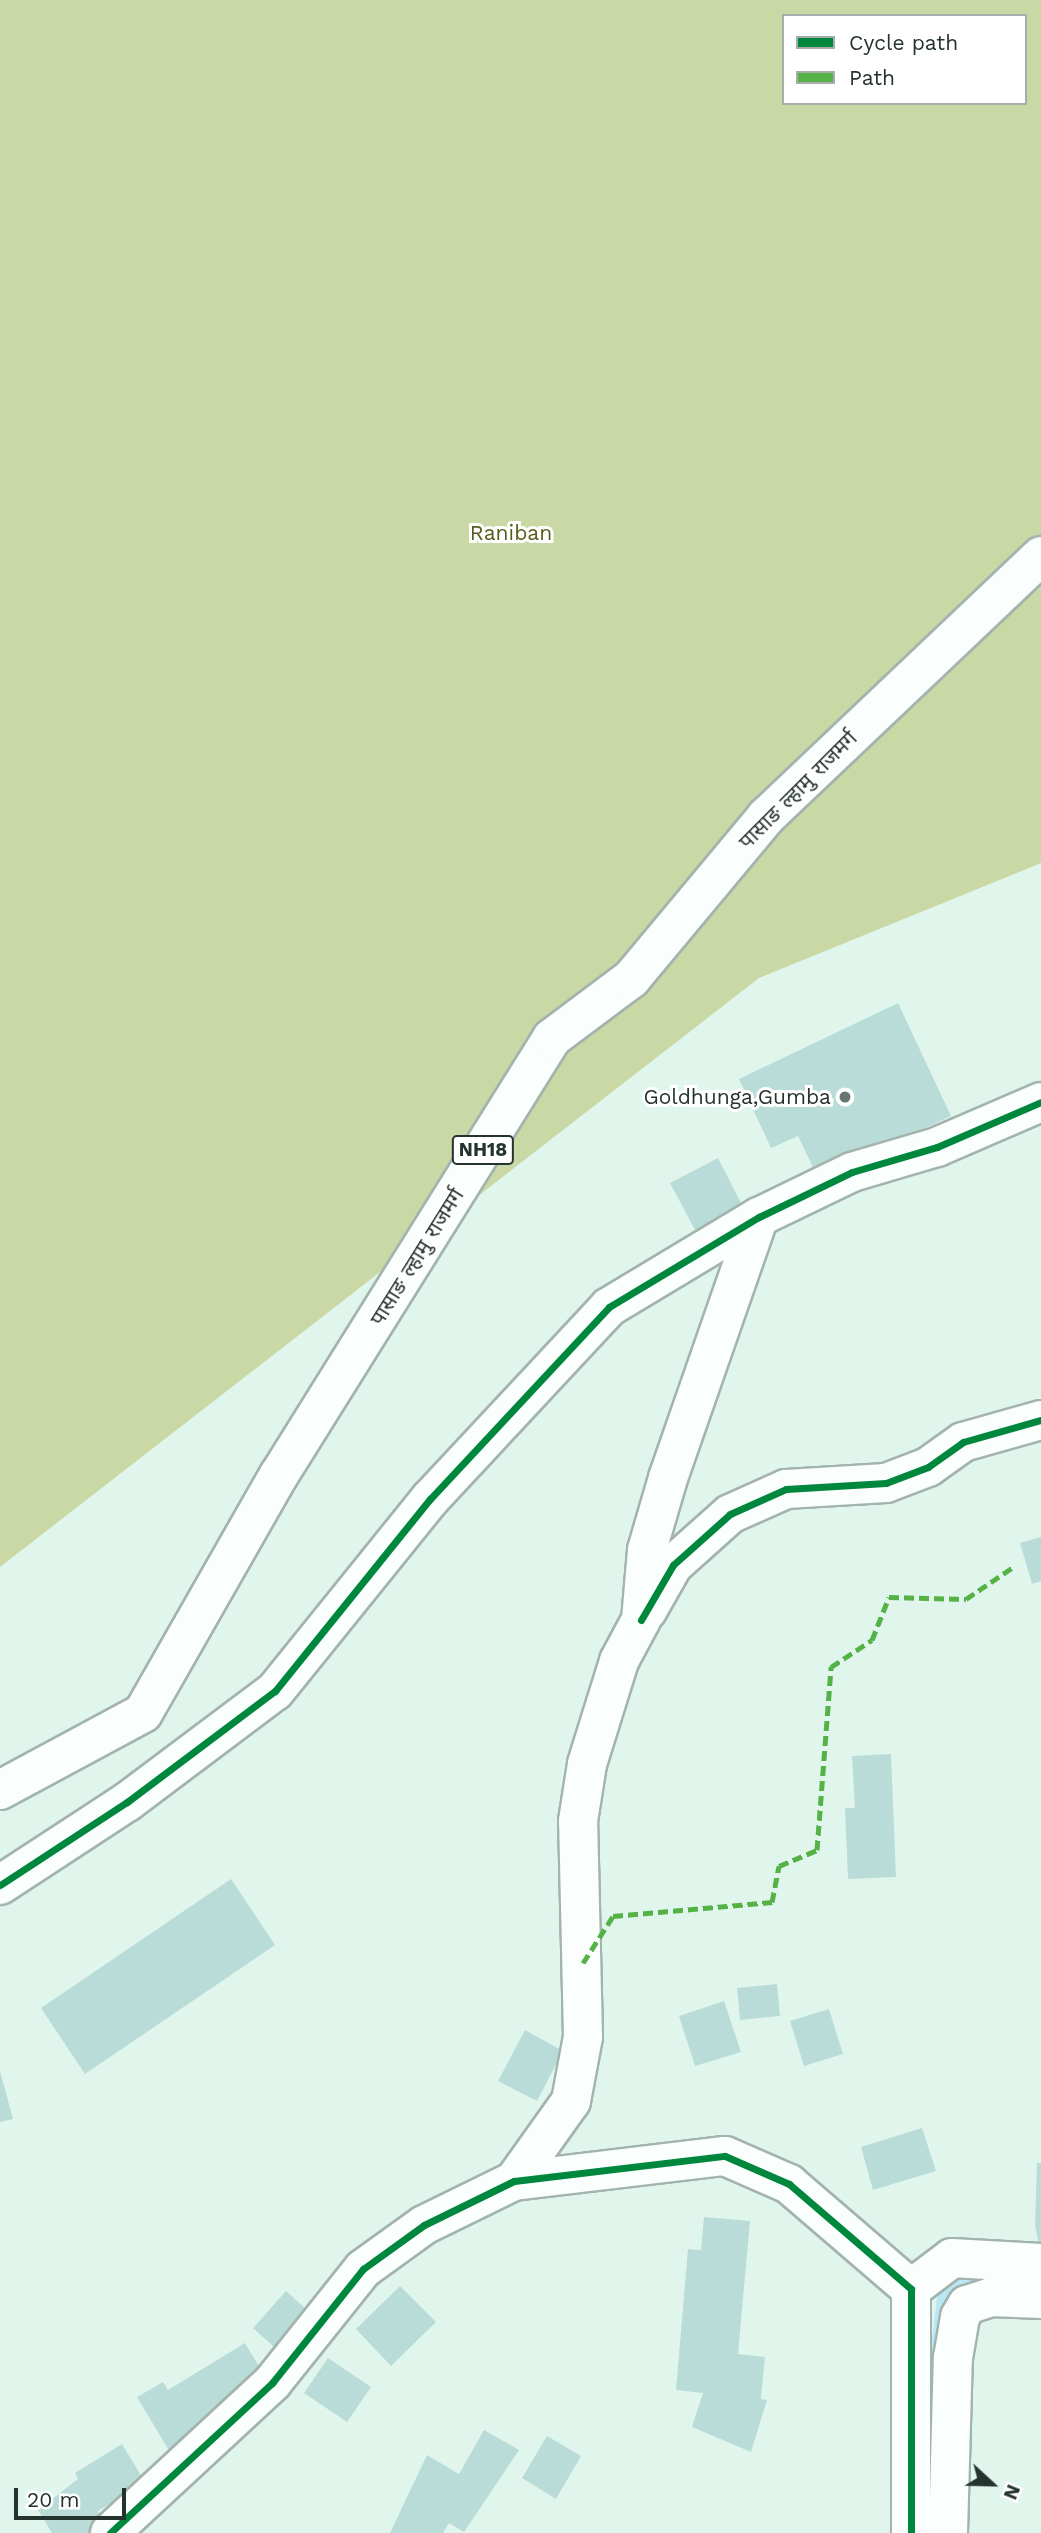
<!DOCTYPE html>
<meta charset="utf-8">
<style>
body{margin:0}
#map{position:relative;width:1041px;height:2533px;overflow:hidden;background:#e0f6ed;font-family:"Work Sans","Noto Sans Devanagari",sans-serif}
div>[style]{position:absolute}
[style*='--x']{left:calc(var(--x)*1px);top:calc(var(--y)*1px);width:calc(var(--w)*1px);rotate:calc(var(--a)*1deg)}
.forest>*{inset:0;background:#c9d8a4}
.stream>*{height:10px;margin:-5px;padding:0 5px;transform-origin:5px;border-radius:5px;background:#b9e7f5}
.building>*{inset:0;background:#badcd8}
.roads{filter:drop-shadow(2px 0 #a3b3ad) drop-shadow(-2px 0 #a3b3ad) drop-shadow(0 2px #a3b3ad) drop-shadow(0 -2px #a3b3ad)}
.minor>*{height:38px;margin:-19px;padding:0 19px;transform-origin:19px;border-radius:19px;background:#fafefc}
.primary>*{height:38px;margin:-19px;padding:0 19px;transform-origin:19px;border-radius:19px;background:#fafefc}
.quiet>*{height:5px;margin-top:-2.5px;transform-origin:0;background:repeating-linear-gradient(90deg,#55b246 0 10px,transparent 0 15px)}
.cycleway>*{height:7px;margin:-3.5px;padding:0 3.5px;transform-origin:3.5px;border-radius:3.5px;background:#00873e}
.dots>*{width:19px;height:19px;translate:-50% -50%;box-sizing:border-box;border:4px solid #fff;border-radius:50%}
span{translate:-50% -50%;white-space:nowrap;text-align:center;line-height:1.15;-webkit-text-stroke:6px #fff;paint-order:stroke}
.shield-label span{padding:2px 5px;background:#fff;border:2px solid;border-radius:5px;-webkit-text-stroke-width:0}
.shield-label{font-size:19px;color:#24332e;font-weight:700}
.park-label{font-size:21px;color:#575c1d}
.street-label{font-size:21px;color:#24332e}
.poi-label{font-size:21px;color:#24332e}
.right{translate:-100% -50%;text-align:right}
.legend{position:absolute;left:782px;top:14px;width:245px;height:91px;box-sizing:border-box;background:#fff;border:2px solid #a7adab;margin:0;padding:9px 12px;list-style:none;font-size:21px;color:#24332e}
.legend li{display:flex;align-items:center;gap:14px;height:35px}
.legend b{width:35px;border:2px solid #a7adab}
.north{position:absolute;left:957px;top:2449px;width:70px;height:70px;-webkit-text-stroke:5px #fff;paint-order:stroke;rotate:112deg;font-size:19px;font-weight:700;line-height:28px;text-align:center;color:#24332e}
.north::after{content:'';display:block;margin:auto;width:24px;height:32px;background:#24332e;clip-path:polygon(50% 0,100% 100%,50% 72%,0 100%)}
.scale{position:absolute;left:14px;top:2488px;width:112px;height:32px;box-sizing:border-box;border:4px solid #24332e;border-top:0;padding-left:9px;font-size:21px;line-height:24px;white-space:nowrap;color:#24332e;-webkit-text-stroke:5px #fff;paint-order:stroke}
</style>
<div id="map">
<div class="forest">
<div style="clip-path:polygon(evenodd,0 0,1041px 0,1041px 863px,759px 978px,0 1567px,0 0,784px 16px,1025px 16px,1025px 103px,784px 103px,784px 16px)"></div>
</div>
<div class="stream">
<div style="--x:934;--y:2364;--w:66;--a:-83.1"></div>
<div style="--x:942;--y:2298;--w:20;--a:-53"></div>
<div style="--x:954;--y:2282;--w:31;--a:-11"></div>
</div>
<div class="building">
<div style="clip-path:polygon(898px 1003px,951px 1116px,818px 1178px,798px 1136px,771px 1148px,739px 1079px)"></div>
<div style="clip-path:polygon(718px 1158px,742px 1205px,695px 1230px,670px 1183px)"></div>
<div style="clip-path:polygon(1041px 1537px,1041px 1581px,1032px 1584px,1020px 1543px)"></div>
<div style="clip-path:polygon(891px 1754px,896px 1877px,848px 1879px,845px 1808px,855px 1808px,852px 1756px)"></div>
<div style="clip-path:polygon(231px 1879px,275px 1945px,85px 2074px,41px 2008px)"></div>
<div style="clip-path:polygon(777px 1984px,780px 2016px,740px 2020px,737px 1988px)"></div>
<div style="clip-path:polygon(724px 2001px,741px 2052px,695px 2066px,679px 2016px)"></div>
<div style="clip-path:polygon(829px 2009px,843px 2054px,804px 2066px,790px 2021px)"></div>
<div style="clip-path:polygon(525px 2030px,563px 2051px,537px 2101px,498px 2081px)"></div>
<div style="clip-path:polygon(0 2071px,13px 2119px,0 2122px)"></div>
<div style="clip-path:polygon(922px 2128px,936px 2171px,873px 2190px,861px 2147px)"></div>
<div style="clip-path:polygon(1037px 2163px,1041px 2163px,1041px 2254px,1035px 2225px)"></div>
<div style="clip-path:polygon(704px 2217px,750px 2221px,738px 2354px,765px 2357px,761px 2399px,767px 2400px,751px 2452px,692px 2427px,703px 2393px,676px 2390px,688px 2249px,701px 2250px)"></div>
<div style="clip-path:polygon(400px 2286px,436px 2322px,391px 2366px,356px 2329px)"></div>
<div style="clip-path:polygon(286px 2291px,316px 2318px,283px 2355px,253px 2328px)"></div>
<div style="clip-path:polygon(245px 2343px,266px 2378px,171px 2454px,137px 2397px,163px 2382px,168px 2390px)"></div>
<div style="clip-path:polygon(328px 2358px,371px 2387px,347px 2422px,304px 2393px)"></div>
<div style="clip-path:polygon(484px 2430px,519px 2450px,464px 2532px,449px 2523px,443px 2533px,390px 2533px,427px 2455px,459px 2474px)"></div>
<div style="clip-path:polygon(547px 2436px,581px 2456px,556px 2499px,522px 2478px)"></div>
<div style="clip-path:polygon(122px 2444px,145px 2482px,98px 2511px,106px 2525px,93px 2533px,52px 2533px,38px 2510px,78px 2479px,75px 2473px)"></div>
</div>
<div class="roads">
<div class="minor">
<div style="--x:647;--y:1611;--w:53;--a:-60.5"></div>
<div style="--x:673;--y:1565;--w:76;--a:-41.8"></div>
<div style="--x:730;--y:1514;--w:61;--a:-24.1"></div>
<div style="--x:786;--y:1489;--w:100;--a:-3.4"></div>
<div style="--x:886;--y:1483;--w:45;--a:-20.9"></div>
<div style="--x:928;--y:1467;--w:43;--a:-35.5"></div>
<div style="--x:963;--y:1442;--w:81;--a:-15.8"></div>
<div style="--x:0;--y:1885;--w:152;--a:-33.2"></div>
<div style="--x:127;--y:1802;--w:185;--a:-36.9"></div>
<div style="--x:275;--y:1691;--w:247;--a:-51.1"></div>
<div style="--x:430;--y:1499;--w:262;--a:-47"></div>
<div style="--x:609;--y:1307;--w:175;--a:-31"></div>
<div style="--x:759;--y:1217;--w:103;--a:-25.8"></div>
<div style="--x:852;--y:1172;--w:89;--a:-16.4"></div>
<div style="--x:937;--y:1147;--w:113;--a:-23.4"></div>
<div style="--x:514;--y:2181;--w:98;--a:-54.5"></div>
<div style="--x:571;--y:2101;--w:65;--a:-79.4"></div>
<div style="--x:583;--y:2037;--w:216;--a:-91.3"></div>
<div style="--x:578;--y:1821;--w:58;--a:-81"></div>
<div style="--x:587;--y:1764;--w:108;--a:-72.7"></div>
<div style="--x:619;--y:1661;--w:47;--a:-61.8"></div>
<div style="--x:641;--y:1620;--w:70;--a:-85.1"></div>
<div style="--x:647;--y:1550;--w:75;--a:-73.7"></div>
<div style="--x:668;--y:1478;--w:276;--a:-70.8"></div>
<div style="--x:911;--y:2289;--w:51;--a:-37.1"></div>
<div style="--x:952;--y:2258;--w:89;--a:3.2"></div>
<div style="--x:110;--y:2533;--w:221;--a:-42.8"></div>
<div style="--x:272;--y:2383;--w:146;--a:-51.4"></div>
<div style="--x:363;--y:2269;--w:75;--a:-35.8"></div>
<div style="--x:424;--y:2225;--w:100;--a:-26.1"></div>
<div style="--x:514;--y:2181;--w:212;--a:-6.8"></div>
<div style="--x:725;--y:2156;--w:70;--a:23.6"></div>
<div style="--x:789;--y:2184;--w:161;--a:40.7"></div>
<div style="--x:911;--y:2289;--w:244;--a:90"></div>
<div style="--x:948;--y:2533;--w:175;--a:-88.4"></div>
<div style="--x:953;--y:2358;--w:42;--a:-80.3"></div>
<div style="--x:960;--y:2317;--w:14;--a:-60"></div>
<div style="--x:967;--y:2305;--w:25;--a:-18"></div>
<div style="--x:991;--y:2297;--w:50;--a:2.3"></div>
</div>
<div class="primary">
<div style="--x:0;--y:1790;--w:162;--a:-28.3"></div>
<div style="--x:143;--y:1713;--w:274;--a:-60.3"></div>
<div style="--x:279;--y:1475;--w:515;--a:-58.01"></div>
<div style="--x:552;--y:1038;--w:99;--a:-36.8"></div>
<div style="--x:631;--y:979;--w:211;--a:-50.2"></div>
<div style="--x:766;--y:817;--w:379;--a:-43.5"></div>
</div>
</div>
<div class="quiet">
<div style="--x:583;--y:1963;--w:56;--a:-57.4"></div>
<div style="--x:613;--y:1916;--w:160;--a:-5"></div>
<div style="--x:772;--y:1902;--w:37;--a:-79"></div>
<div style="--x:779;--y:1866;--w:41;--a:-22.8"></div>
<div style="--x:817;--y:1850;--w:184;--a:-85.6"></div>
<div style="--x:831;--y:1667;--w:49;--a:-33.4"></div>
<div style="--x:872;--y:1640;--w:46;--a:-68.4"></div>
<div style="--x:889;--y:1597;--w:77;--a:1.5"></div>
<div style="--x:966;--y:1599;--w:57;--a:-34.2"></div>
</div>
<div class="cycleway">
<div style="--x:641;--y:1620;--w:64;--a:-59.8"></div>
<div style="--x:673;--y:1565;--w:76;--a:-41.8"></div>
<div style="--x:730;--y:1514;--w:61;--a:-24.1"></div>
<div style="--x:786;--y:1489;--w:100;--a:-3.4"></div>
<div style="--x:886;--y:1483;--w:45;--a:-20.9"></div>
<div style="--x:928;--y:1467;--w:43;--a:-35.5"></div>
<div style="--x:963;--y:1442;--w:81;--a:-15.8"></div>
<div style="--x:0;--y:1885;--w:152;--a:-33.2"></div>
<div style="--x:127;--y:1802;--w:185;--a:-36.9"></div>
<div style="--x:275;--y:1691;--w:247;--a:-51.1"></div>
<div style="--x:430;--y:1499;--w:262;--a:-47"></div>
<div style="--x:609;--y:1307;--w:175;--a:-31"></div>
<div style="--x:759;--y:1217;--w:103;--a:-25.8"></div>
<div style="--x:852;--y:1172;--w:89;--a:-16.4"></div>
<div style="--x:937;--y:1147;--w:113;--a:-23.4"></div>
<div style="--x:110;--y:2533;--w:221;--a:-42.8"></div>
<div style="--x:272;--y:2383;--w:146;--a:-51.4"></div>
<div style="--x:363;--y:2269;--w:75;--a:-35.8"></div>
<div style="--x:424;--y:2225;--w:100;--a:-26.1"></div>
<div style="--x:514;--y:2181;--w:212;--a:-6.8"></div>
<div style="--x:725;--y:2156;--w:70;--a:23.6"></div>
<div style="--x:789;--y:2184;--w:161;--a:40.7"></div>
<div style="--x:911;--y:2289;--w:244;--a:90"></div>
</div>
<div class="dots">
<div style="left:845px;top:1097px;background:#667771"></div>
</div>
<div class="shield-label">
<span style="left:483px;top:1150px">NH18</span>
</div>
<div class="park-label">
<span style="left:511px;top:533px">Raniban</span>
</div>
<div class="street-label">
<span style="left:798px;top:790px;rotate:-45deg">पासाङ ल्हामु राजमर्ग</span>
<span style="left:417px;top:1257px;rotate:-58deg">पासाङ ल्हामु राजमर्ग</span>
</div>
<div class="poi-label">
<span class="right" style="left:831px;top:1097px">Goldhunga,Gumba</span>
</div>
<ul class="legend">
<li><b style="height:9px;background:#00873e"></b>Cycle path</li>
<li><b style="height:9px;background:#55b246"></b>Path</li>
</ul>
<div class="north">N</div>
<div class="scale">20 m</div>
</div>
